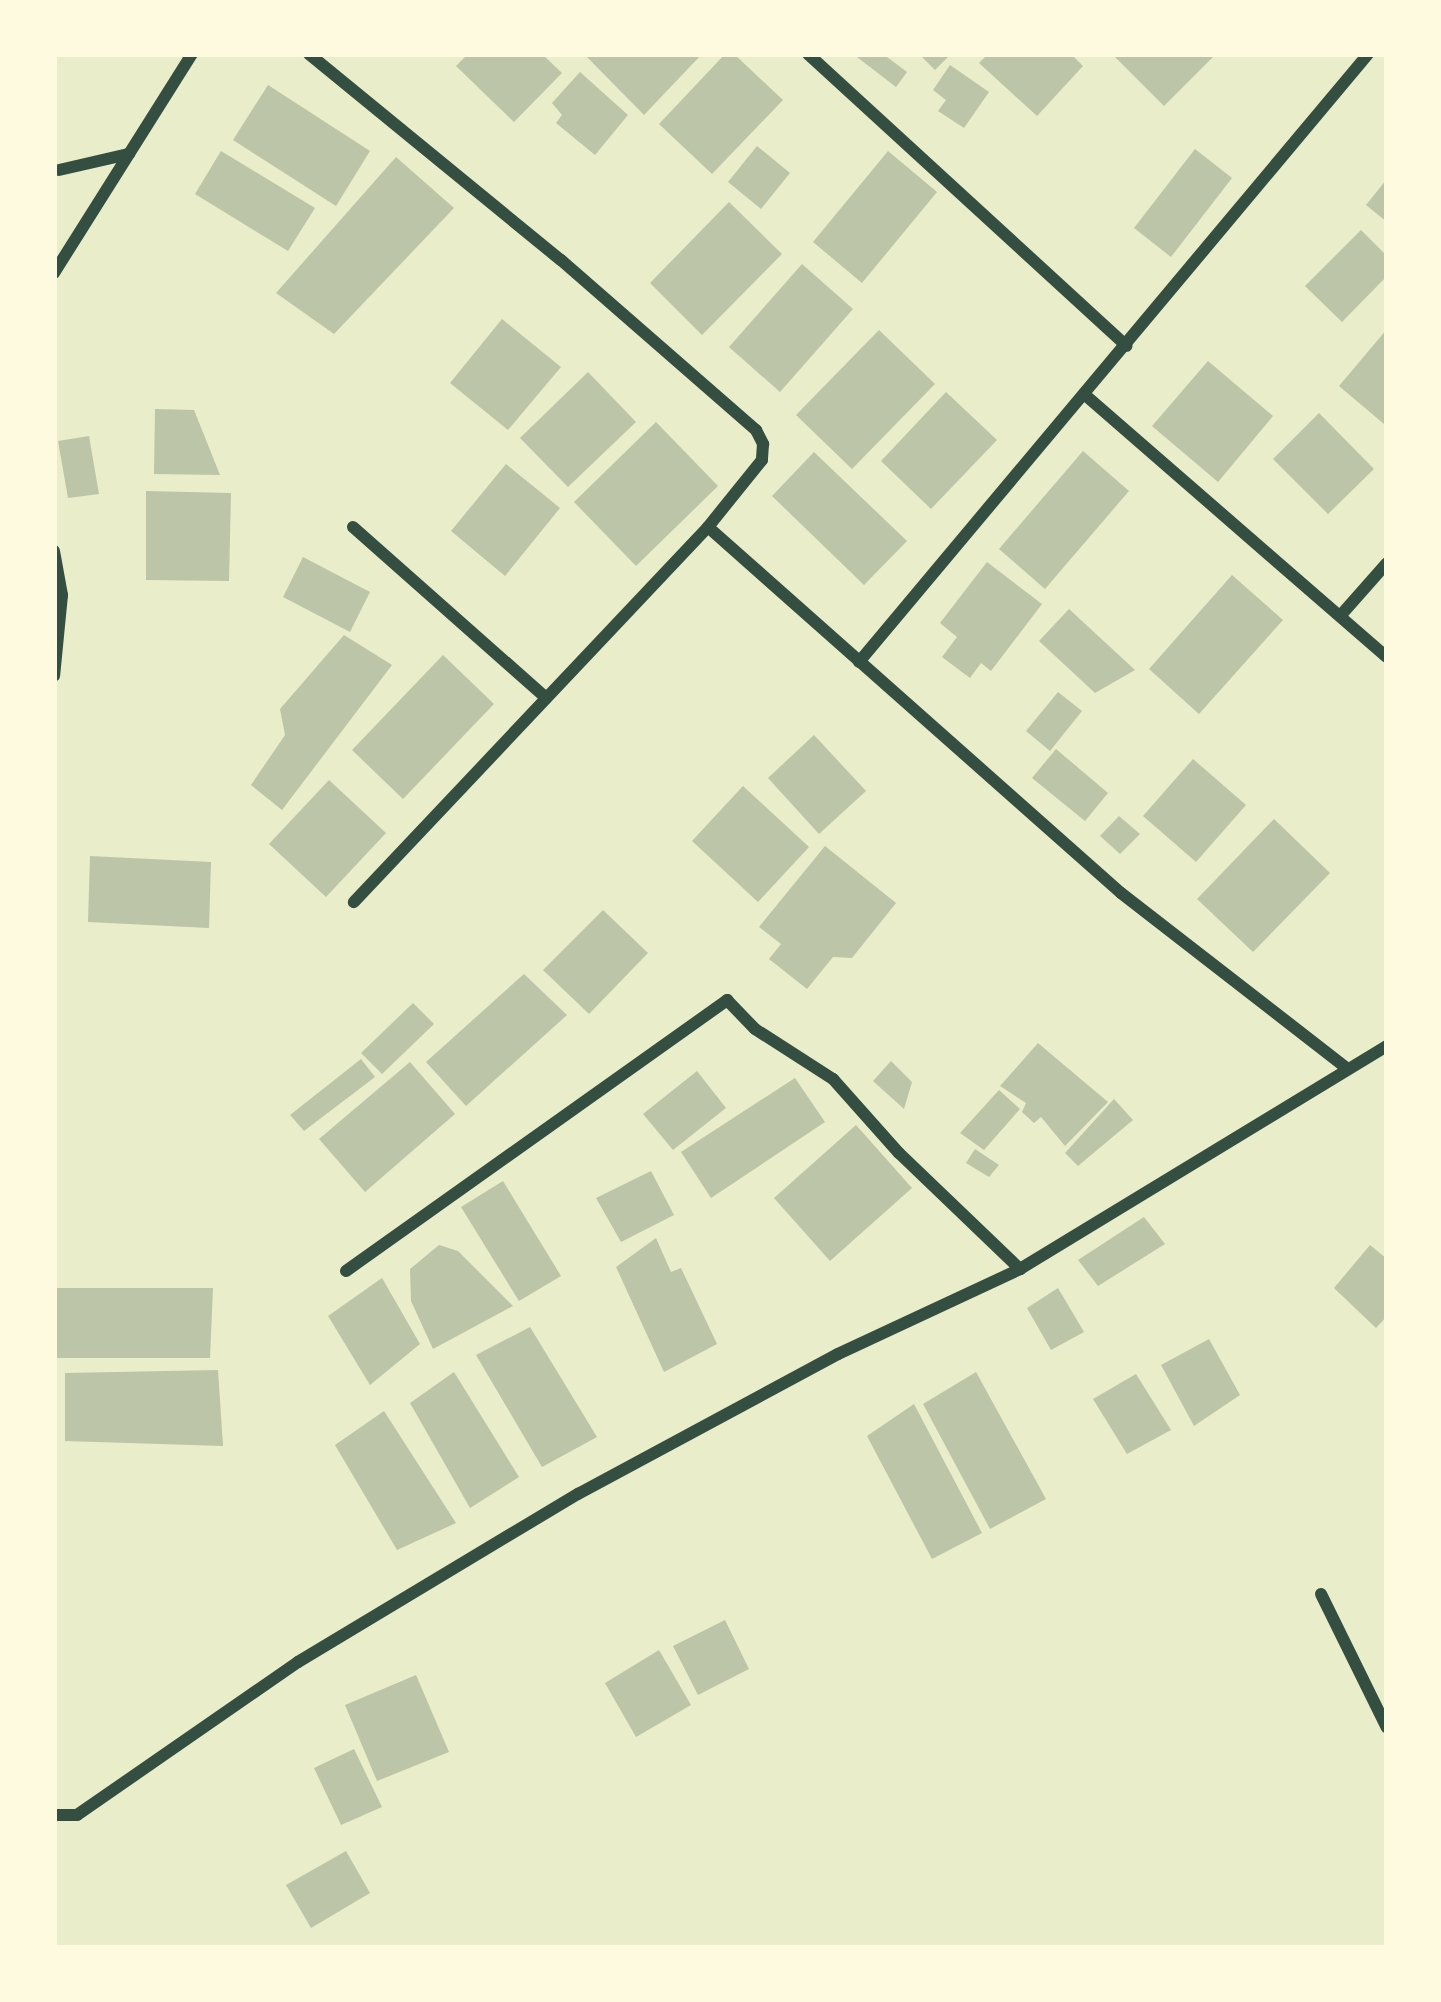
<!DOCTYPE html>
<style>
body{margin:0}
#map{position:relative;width:1441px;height:2002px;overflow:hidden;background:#e9edc9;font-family:"PT Sans Narrow",sans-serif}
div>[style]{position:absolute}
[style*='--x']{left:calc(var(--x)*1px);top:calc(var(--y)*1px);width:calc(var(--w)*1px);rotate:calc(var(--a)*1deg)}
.building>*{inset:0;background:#bcc5a7}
.minor>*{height:12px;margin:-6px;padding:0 6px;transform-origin:6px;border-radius:6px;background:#344e41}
span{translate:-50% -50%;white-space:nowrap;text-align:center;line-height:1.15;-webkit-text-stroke:10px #fefae0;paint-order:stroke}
.frame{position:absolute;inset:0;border:57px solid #fefae0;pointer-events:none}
</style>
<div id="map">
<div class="building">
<div style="clip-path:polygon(468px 54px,542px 54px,562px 73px,514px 122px,456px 66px)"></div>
<div style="clip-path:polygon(584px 54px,702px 54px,644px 115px)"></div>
<div style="clip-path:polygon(725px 54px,734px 54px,783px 100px,712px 174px,659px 124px)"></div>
<div style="clip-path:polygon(853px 54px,883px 54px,907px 72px,896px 87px)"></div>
<div style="clip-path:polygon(919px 54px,951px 54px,935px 70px)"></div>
<div style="clip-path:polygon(988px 54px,1071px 54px,1083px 66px,1037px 116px,979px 63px)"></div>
<div style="clip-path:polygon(1112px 54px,1216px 54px,1164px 106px)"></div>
<div style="clip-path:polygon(950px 65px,989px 92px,964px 128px,938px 111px,946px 100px,933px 90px)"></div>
<div style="clip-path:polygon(580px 72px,628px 115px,595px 155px,556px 123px,562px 115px,552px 103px)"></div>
<div style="clip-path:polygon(268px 85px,370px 151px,336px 206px,233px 140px)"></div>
<div style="clip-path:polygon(757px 146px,790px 173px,761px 209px,728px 182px)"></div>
<div style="clip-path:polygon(1195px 149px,1232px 178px,1171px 257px,1134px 228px)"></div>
<div style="clip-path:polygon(221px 151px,315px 208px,288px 251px,195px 194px)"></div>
<div style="clip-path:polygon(888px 151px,937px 192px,862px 283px,813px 242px)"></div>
<div style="clip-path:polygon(396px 157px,454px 208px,334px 334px,276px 293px)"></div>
<div style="clip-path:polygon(1387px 179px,1387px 222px,1366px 205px)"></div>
<div style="clip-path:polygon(729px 202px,782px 254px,702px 335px,650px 283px)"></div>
<div style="clip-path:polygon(1361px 230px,1387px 256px,1387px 276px,1342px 322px,1305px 286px)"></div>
<div style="clip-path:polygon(802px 264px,853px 309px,780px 392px,729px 347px)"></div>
<div style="clip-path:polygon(502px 319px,561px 367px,508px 430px,450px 383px)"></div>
<div style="clip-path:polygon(1387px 329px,1387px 420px,1384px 424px,1339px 386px)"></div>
<div style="clip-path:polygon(879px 330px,935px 384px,852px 469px,796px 415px)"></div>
<div style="clip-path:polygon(1208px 361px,1273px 416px,1218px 482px,1152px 426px)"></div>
<div style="clip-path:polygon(588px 372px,636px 422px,568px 487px,520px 438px)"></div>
<div style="clip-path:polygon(946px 392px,997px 440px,931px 509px,881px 461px)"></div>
<div style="clip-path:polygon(155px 409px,194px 410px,220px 475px,154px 474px)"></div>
<div style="clip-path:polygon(1319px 413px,1374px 469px,1328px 514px,1273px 459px)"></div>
<div style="clip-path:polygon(656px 422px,718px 486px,636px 566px,574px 502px)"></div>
<div style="clip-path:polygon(89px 436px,99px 494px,68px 498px,58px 441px)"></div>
<div style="clip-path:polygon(1083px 451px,1129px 491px,1045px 589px,999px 549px)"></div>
<div style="clip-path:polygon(814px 452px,907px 541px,864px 585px,772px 496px)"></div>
<div style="clip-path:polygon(506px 464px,560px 508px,505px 576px,451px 531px)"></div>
<div style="clip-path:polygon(146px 491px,231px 493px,229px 581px,146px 580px)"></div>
<div style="clip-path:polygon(303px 557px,370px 592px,350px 632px,283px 597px)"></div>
<div style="clip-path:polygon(987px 562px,1042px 604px,991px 671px,981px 663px,970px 678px,942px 657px,957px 637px,940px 623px)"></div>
<div style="clip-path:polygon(1232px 575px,1283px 620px,1199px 714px,1149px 669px)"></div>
<div style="clip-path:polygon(1069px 609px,1135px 670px,1095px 693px,1039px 641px)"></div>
<div style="clip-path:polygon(344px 635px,392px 665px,282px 810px,251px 785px,285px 735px,280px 709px)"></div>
<div style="clip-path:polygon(443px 655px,494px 704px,403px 799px,352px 750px)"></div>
<div style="clip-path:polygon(1058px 692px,1082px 711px,1050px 751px,1026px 731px)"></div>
<div style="clip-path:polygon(814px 735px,866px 791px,819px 834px,768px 778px)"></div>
<div style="clip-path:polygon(1056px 749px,1108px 793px,1085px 821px,1032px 778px)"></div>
<div style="clip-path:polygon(1193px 759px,1246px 805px,1196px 862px,1143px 816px)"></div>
<div style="clip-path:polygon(329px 780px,386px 833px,326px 897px,269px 844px)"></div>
<div style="clip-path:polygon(743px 786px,809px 847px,758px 902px,692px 841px)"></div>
<div style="clip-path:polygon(1119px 816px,1140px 834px,1120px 854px,1100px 836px)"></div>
<div style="clip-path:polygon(1274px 819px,1330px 873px,1253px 952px,1197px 899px)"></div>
<div style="clip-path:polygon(825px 846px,896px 903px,852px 958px,833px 957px,807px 989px,769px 959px,781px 944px,759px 927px)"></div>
<div style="clip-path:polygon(90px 856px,211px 862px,209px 928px,88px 922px)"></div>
<div style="clip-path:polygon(603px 910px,648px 953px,589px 1014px,543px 970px)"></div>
<div style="clip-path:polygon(524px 974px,567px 1015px,466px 1106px,426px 1062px)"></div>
<div style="clip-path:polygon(413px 1003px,434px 1024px,382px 1074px,361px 1053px)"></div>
<div style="clip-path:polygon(1038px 1043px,1108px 1102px,1065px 1146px,1041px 1117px,1034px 1123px,1022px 1112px,1026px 1103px,1000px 1086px)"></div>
<div style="clip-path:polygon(361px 1059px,375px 1077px,304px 1131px,290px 1115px)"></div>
<div style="clip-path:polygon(891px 1061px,912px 1082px,904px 1109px,873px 1081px)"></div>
<div style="clip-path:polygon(410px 1062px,455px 1114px,365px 1192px,319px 1139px)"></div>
<div style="clip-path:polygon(697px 1071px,726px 1108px,673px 1150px,643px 1114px)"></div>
<div style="clip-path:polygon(795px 1078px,825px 1122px,711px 1198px,681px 1152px)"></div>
<div style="clip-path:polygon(999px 1090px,1020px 1109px,984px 1150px,960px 1133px)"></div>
<div style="clip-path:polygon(1114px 1099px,1133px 1120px,1078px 1166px,1065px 1153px)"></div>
<div style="clip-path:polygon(856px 1125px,912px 1188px,830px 1261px,774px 1198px)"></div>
<div style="clip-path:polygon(975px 1149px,999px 1165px,989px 1177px,966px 1163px)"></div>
<div style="clip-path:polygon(651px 1171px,674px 1215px,621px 1242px,596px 1198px)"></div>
<div style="clip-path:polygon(503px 1181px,561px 1276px,519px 1301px,461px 1207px)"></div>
<div style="clip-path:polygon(1144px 1217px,1165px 1244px,1098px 1286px,1078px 1260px)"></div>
<div style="clip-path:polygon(656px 1238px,671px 1272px,681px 1268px,717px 1344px,664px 1372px,616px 1267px)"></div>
<div style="clip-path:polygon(439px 1245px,458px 1251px,513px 1306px,433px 1349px,411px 1301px,410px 1269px)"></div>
<div style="clip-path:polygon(1370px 1245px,1387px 1259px,1387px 1316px,1376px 1328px,1334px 1288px)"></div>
<div style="clip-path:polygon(382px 1278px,420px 1344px,370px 1385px,328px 1316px)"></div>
<div style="clip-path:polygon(57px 1288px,213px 1288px,210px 1358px,54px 1358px)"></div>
<div style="clip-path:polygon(1058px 1288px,1084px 1332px,1051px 1350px,1027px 1308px)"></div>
<div style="clip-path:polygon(530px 1327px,597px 1437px,542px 1467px,476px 1355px)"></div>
<div style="clip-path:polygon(1209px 1339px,1240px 1395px,1194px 1426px,1161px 1365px)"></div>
<div style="clip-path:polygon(218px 1370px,223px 1446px,65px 1441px,65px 1373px)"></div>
<div style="clip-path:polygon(454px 1372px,519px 1477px,470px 1508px,410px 1403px)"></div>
<div style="clip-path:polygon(976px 1372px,1046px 1499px,990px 1529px,923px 1404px)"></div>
<div style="clip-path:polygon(1136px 1374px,1171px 1430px,1127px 1454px,1093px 1399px)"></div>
<div style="clip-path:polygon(914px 1404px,982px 1533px,932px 1559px,867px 1436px)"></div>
<div style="clip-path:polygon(384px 1411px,456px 1523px,397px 1550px,335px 1445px)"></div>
<div style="clip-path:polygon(725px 1620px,749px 1669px,698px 1695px,673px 1646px)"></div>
<div style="clip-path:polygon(659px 1650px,691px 1705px,636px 1737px,605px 1683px)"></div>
<div style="clip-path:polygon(416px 1675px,449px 1752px,377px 1781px,345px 1705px)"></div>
<div style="clip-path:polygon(354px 1749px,382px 1807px,341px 1825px,314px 1768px)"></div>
<div style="clip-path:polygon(346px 1851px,370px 1893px,311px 1928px,286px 1885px)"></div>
</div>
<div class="minor">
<div style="--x:309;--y:54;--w:325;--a:39.3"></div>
<div style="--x:561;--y:260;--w:259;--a:41.1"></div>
<div style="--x:756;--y:430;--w:16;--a:63"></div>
<div style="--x:763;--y:444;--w:16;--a:94"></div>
<div style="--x:762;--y:460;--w:86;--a:128.9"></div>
<div style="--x:708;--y:527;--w:516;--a:133.35"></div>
<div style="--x:808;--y:54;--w:432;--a:42.5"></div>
<div style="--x:59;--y:170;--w:72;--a:-12.9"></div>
<div style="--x:54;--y:273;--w:259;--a:-57.8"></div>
<div style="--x:1084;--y:394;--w:401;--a:41"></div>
<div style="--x:353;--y:527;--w:258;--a:41.5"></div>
<div style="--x:708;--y:527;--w:552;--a:41.55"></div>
<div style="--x:1121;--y:893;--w:287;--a:37.8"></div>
<div style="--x:54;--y:551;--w:45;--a:79.7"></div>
<div style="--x:62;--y:595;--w:81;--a:95.6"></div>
<div style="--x:1341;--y:615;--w:69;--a:-48.5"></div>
<div style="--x:859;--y:662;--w:793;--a:-50.06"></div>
<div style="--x:346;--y:1271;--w:468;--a:-35.4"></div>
<div style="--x:727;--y:1000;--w:40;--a:46"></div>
<div style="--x:755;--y:1029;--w:93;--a:32.7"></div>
<div style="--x:833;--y:1079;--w:99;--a:48.3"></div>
<div style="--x:899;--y:1153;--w:168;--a:43.8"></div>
<div style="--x:1321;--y:1594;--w:149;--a:63.8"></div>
<div style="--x:54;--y:1815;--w:23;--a:0"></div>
<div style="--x:77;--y:1815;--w:269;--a:-34.7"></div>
<div style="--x:298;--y:1662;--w:327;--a:-31"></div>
<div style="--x:578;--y:1494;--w:295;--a:-28.3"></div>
<div style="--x:838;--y:1354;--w:201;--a:-25"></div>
<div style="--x:1020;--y:1269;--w:429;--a:-31.3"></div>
</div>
<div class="frame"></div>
</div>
